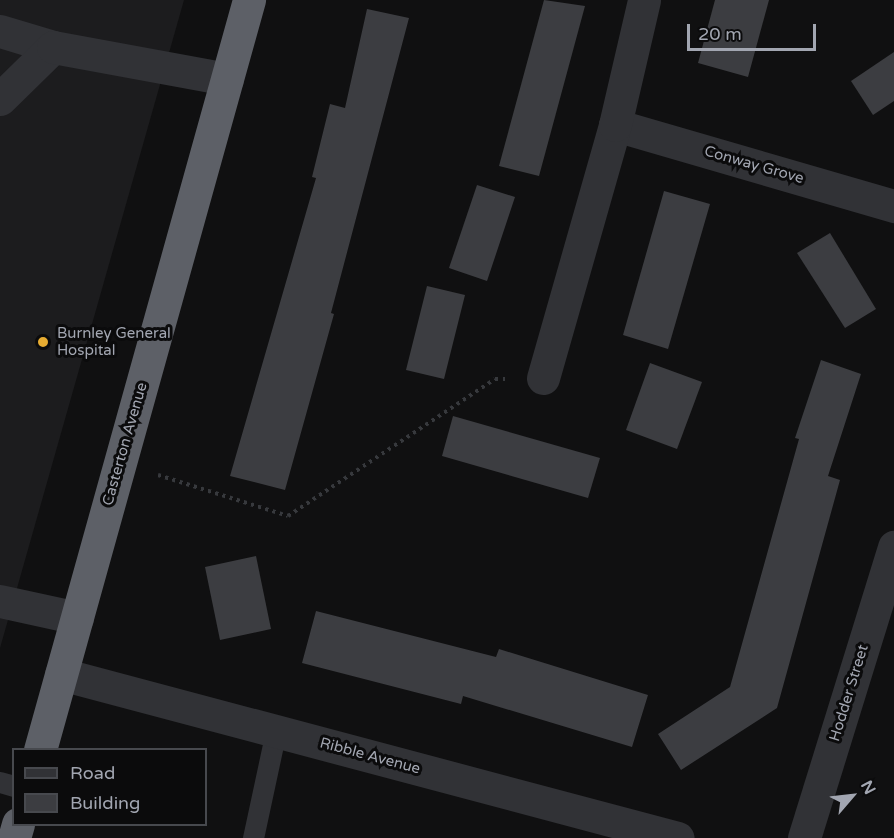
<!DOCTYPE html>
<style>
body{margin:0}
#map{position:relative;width:894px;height:838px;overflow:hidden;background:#101011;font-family:"Varela Round",sans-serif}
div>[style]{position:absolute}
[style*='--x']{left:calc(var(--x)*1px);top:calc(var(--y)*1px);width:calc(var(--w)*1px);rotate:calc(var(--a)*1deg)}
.built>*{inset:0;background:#1c1c1e}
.building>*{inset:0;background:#3c3d41}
.path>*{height:4px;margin-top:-2px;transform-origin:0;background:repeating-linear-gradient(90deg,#37393d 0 3px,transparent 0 7.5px)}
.lane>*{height:21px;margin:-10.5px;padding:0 10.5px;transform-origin:10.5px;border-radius:10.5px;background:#313236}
.street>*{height:33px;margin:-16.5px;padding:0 16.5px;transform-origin:16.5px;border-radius:16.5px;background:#313236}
.highway>*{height:33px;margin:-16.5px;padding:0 16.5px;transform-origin:16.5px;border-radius:16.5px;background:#5d6067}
.dots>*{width:16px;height:16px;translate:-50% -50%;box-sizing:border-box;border:3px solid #0b0b0c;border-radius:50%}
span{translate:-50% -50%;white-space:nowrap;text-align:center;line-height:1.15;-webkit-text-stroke:6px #0b0b0c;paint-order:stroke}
.street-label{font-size:15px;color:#a2a6b1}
.poi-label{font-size:15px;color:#a2a6b1}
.left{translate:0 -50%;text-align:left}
.legend{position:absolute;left:12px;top:748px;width:195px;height:78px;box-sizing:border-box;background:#0b0b0c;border:2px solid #47494e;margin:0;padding:8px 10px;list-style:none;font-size:18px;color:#a2a6b1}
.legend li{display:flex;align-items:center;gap:12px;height:30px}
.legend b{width:30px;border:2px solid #47494e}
.north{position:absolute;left:822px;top:766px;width:60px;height:60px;-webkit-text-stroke:4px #0b0b0c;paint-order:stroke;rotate:62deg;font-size:16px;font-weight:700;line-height:24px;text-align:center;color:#a2a6b1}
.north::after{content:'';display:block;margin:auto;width:21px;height:27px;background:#a2a6b1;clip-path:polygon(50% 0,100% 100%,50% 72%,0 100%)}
.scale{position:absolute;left:687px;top:24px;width:129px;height:27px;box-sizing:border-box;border:3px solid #a2a6b1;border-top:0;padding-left:8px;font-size:18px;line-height:21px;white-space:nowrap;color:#a2a6b1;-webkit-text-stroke:4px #0b0b0c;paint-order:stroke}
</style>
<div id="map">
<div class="built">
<div style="clip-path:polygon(0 0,184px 0,0 648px)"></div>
</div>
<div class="building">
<div style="clip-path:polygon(544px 0,585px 6px,539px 176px,499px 166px)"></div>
<div style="clip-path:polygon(715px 0,769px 0,748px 77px,698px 63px)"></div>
<div style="clip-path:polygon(367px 9px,409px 18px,331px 313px,334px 314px,285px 490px,230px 476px,316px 178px,312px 177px,330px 104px,345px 108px)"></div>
<div style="clip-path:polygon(894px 52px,894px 101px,873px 115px,851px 81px)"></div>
<div style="clip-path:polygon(477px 185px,515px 197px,487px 281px,449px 268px)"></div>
<div style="clip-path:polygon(664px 191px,710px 204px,668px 349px,623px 335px)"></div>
<div style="clip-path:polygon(830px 233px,876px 309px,845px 328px,797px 253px)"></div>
<div style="clip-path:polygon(427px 286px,465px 295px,444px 379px,406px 370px)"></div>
<div style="clip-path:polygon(821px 360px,861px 374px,828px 476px,840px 480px,777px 708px,681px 770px,658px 734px,730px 687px,799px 439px,795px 438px)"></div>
<div style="clip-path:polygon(650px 363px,702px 382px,677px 449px,626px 430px)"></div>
<div style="clip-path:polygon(453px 416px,600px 458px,588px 498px,442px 456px)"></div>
<div style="clip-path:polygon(256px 556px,271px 629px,220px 640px,205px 567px)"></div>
<div style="clip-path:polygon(316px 611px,496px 657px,499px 649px,648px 695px,632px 747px,463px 696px,461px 704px,302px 663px)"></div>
</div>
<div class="path">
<div style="--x:158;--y:475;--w:136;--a:17.5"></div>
<div style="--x:288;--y:516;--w:248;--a:-33.5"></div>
<div style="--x:495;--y:379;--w:10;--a:0"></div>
</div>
<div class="lane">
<div style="--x:0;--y:782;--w:15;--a:16"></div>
<div style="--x:253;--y:838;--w:109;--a:-77.9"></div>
</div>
<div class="street">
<div style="--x:0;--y:31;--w:55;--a:16.8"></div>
<div style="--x:0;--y:99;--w:74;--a:-44.5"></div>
<div style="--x:53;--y:47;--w:177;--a:10.4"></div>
<div style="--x:615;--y:125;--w:291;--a:16.2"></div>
<div style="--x:543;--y:378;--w:263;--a:-74.1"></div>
<div style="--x:615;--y:125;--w:128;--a:-76.9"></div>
<div style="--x:0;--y:601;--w:79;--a:12.4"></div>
<div style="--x:61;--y:674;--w:638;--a:14.89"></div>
<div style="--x:804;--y:838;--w:305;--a:-72.8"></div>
</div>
<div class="highway">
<div style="--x:40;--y:750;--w:779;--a:-74.43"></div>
<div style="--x:14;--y:838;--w:15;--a:-74"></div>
</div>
<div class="dots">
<div style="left:43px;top:342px;background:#e7ac32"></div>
</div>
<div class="street-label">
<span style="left:754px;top:165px;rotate:16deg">Conway Grove</span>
<span style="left:125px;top:444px;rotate:-74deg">Casterton Avenue</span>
<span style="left:849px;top:693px;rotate:-73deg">Hodder Street</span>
<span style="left:370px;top:756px;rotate:15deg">Ribble Avenue</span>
</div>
<div class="poi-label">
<span class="left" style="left:57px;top:342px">Burnley General<br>Hospital</span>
</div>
<ul class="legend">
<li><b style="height:8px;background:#313236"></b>Road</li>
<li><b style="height:16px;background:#3c3d41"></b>Building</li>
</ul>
<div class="north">N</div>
<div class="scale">20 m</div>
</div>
